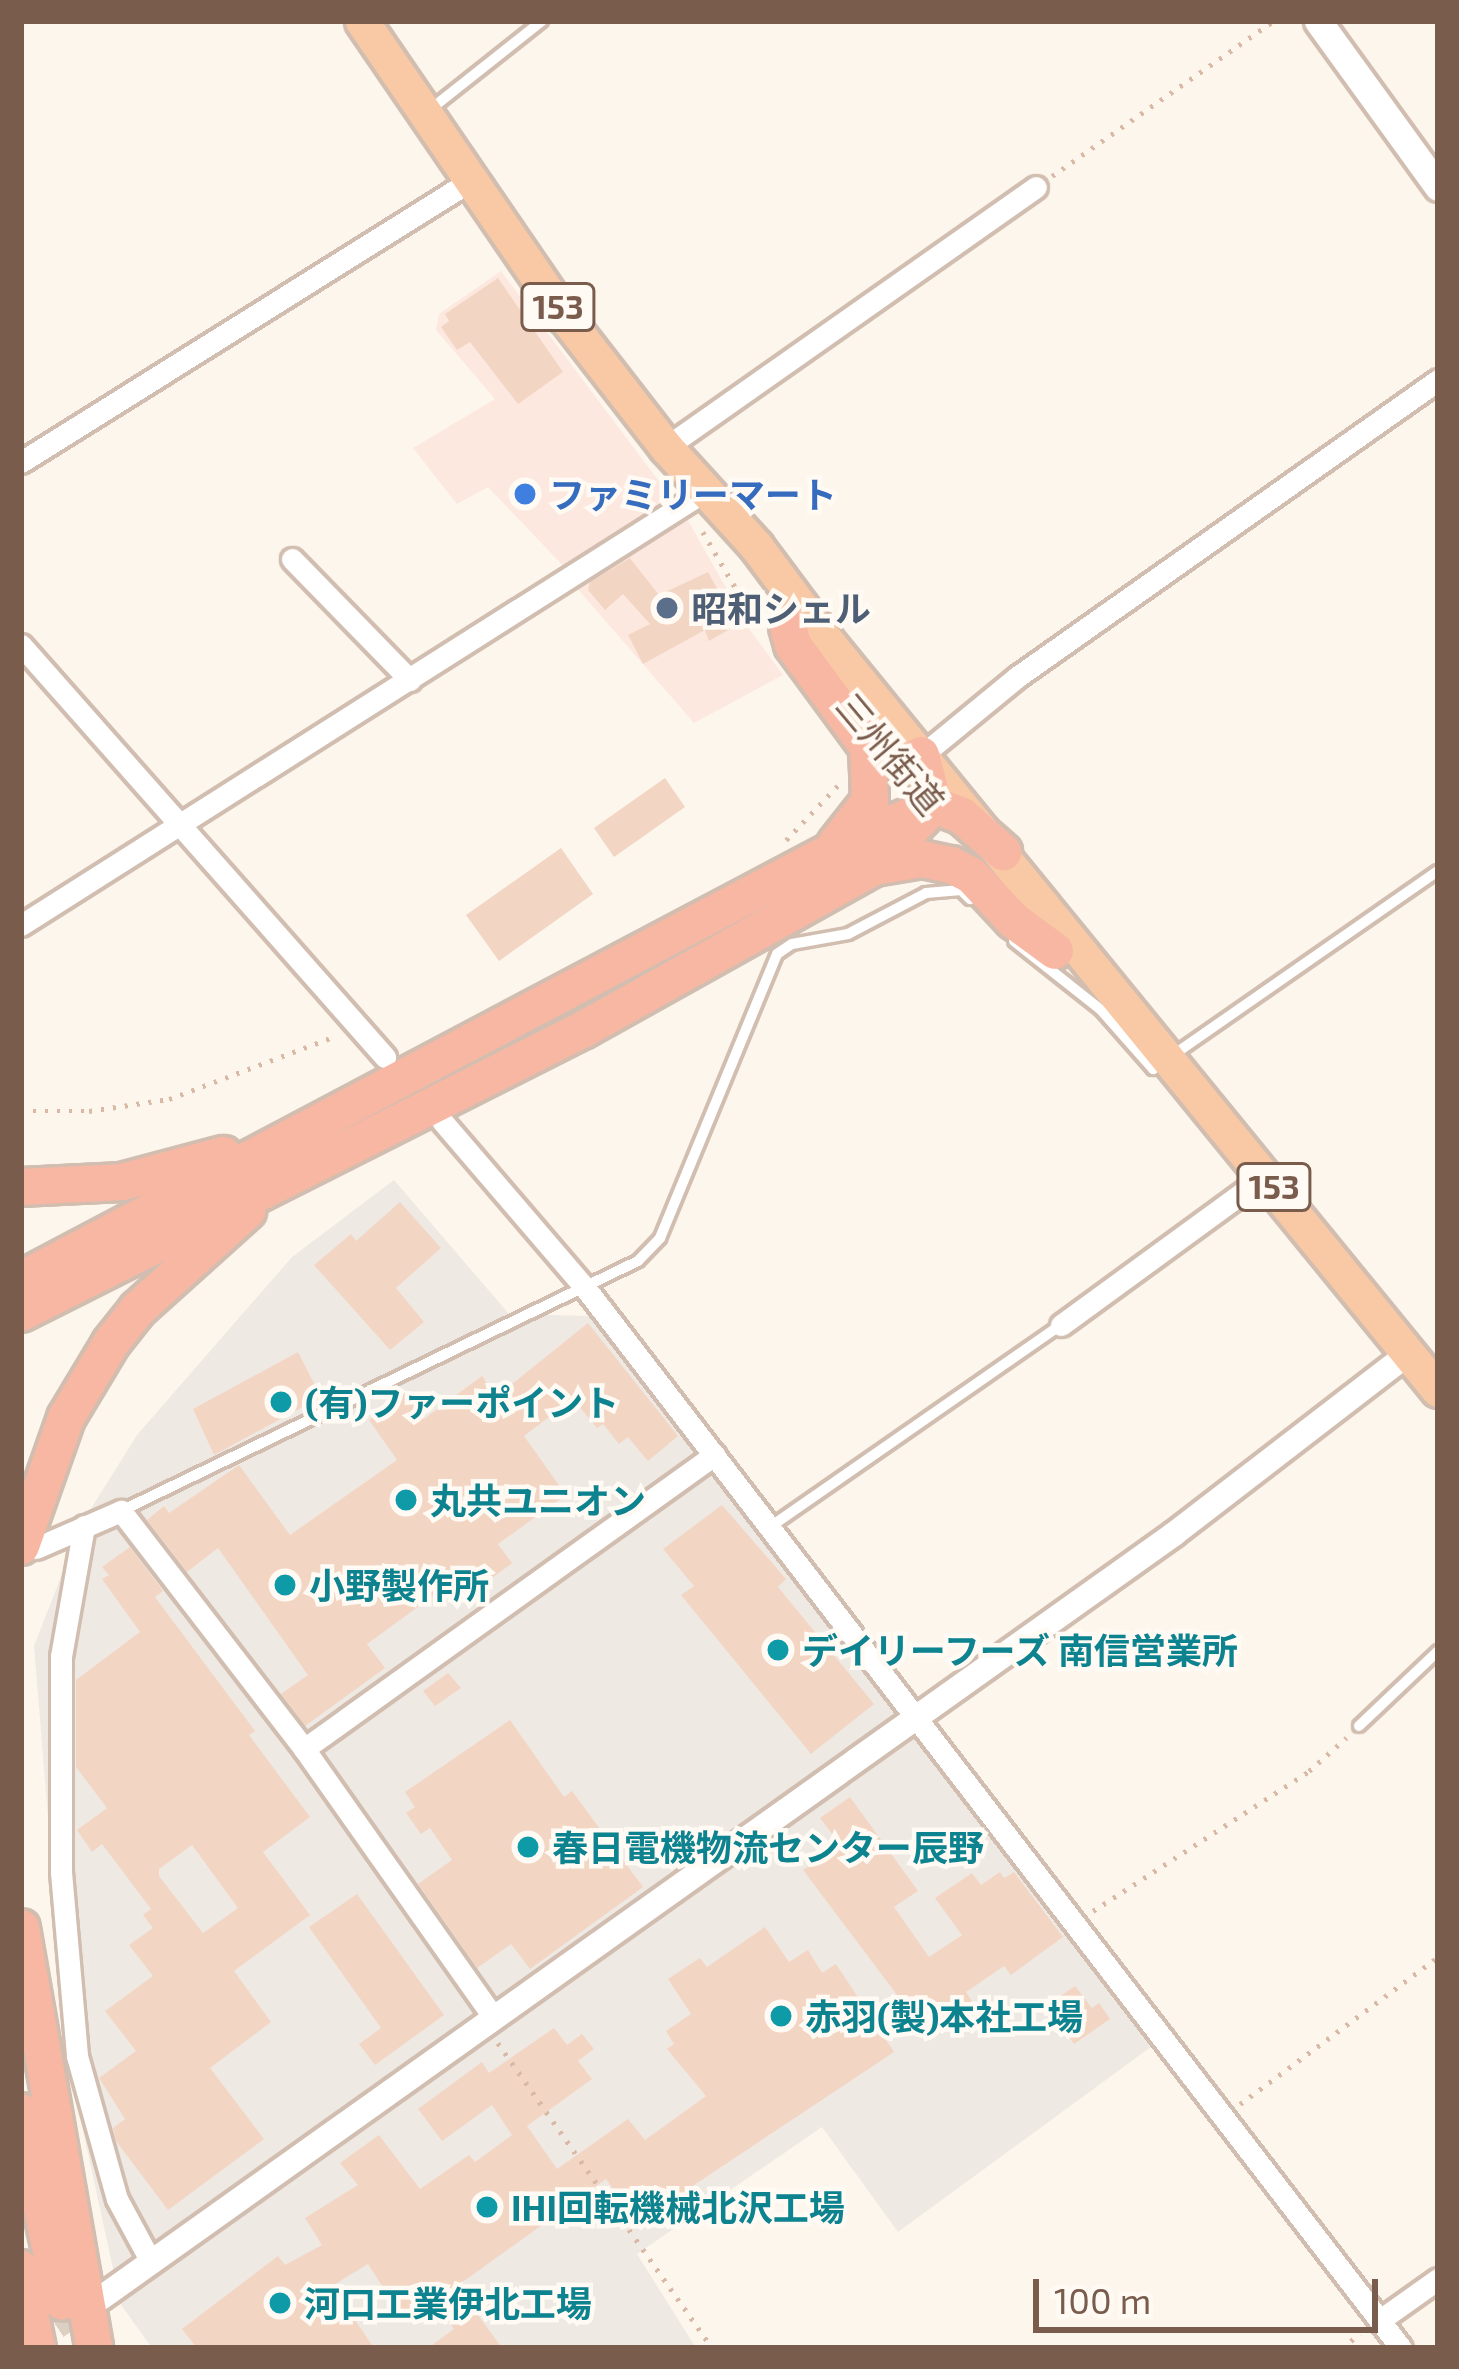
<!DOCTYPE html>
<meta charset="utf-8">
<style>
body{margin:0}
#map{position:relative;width:1459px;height:2369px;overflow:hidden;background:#fdf6ec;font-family:"Exo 2","Noto Sans JP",sans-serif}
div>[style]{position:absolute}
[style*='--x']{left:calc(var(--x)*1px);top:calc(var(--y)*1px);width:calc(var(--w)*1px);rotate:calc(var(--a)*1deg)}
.commercial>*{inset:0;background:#fde8e0}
.industrial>*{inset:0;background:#efe9e4}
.building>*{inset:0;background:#f3d5c3}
.tertiary-tunnel>*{height:24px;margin-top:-12px;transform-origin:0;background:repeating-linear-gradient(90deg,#dcd0c4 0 24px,transparent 0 36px)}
.path>*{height:4.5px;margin-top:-2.25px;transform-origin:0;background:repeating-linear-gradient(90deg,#d9b8a5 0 3px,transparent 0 12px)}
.roads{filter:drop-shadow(3px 0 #d1beb0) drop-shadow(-3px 0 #d1beb0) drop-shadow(0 3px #d1beb0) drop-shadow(0 -3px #d1beb0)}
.service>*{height:10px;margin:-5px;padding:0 5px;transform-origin:5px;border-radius:5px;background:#fff}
.minor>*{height:21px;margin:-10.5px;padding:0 10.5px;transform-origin:10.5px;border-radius:10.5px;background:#fff}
.tertiary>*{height:24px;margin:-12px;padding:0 12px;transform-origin:12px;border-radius:12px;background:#fff}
.secondary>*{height:27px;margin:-13.5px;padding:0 13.5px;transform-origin:13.5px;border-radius:13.5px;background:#fff}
.trunk>*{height:33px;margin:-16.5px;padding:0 16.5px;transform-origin:16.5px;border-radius:16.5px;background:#f9c8a4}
.motorway>*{height:36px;margin:-18px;padding:0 18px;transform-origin:18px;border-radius:18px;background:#f7b7a3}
.dots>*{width:33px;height:33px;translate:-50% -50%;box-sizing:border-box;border:6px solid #fffaf3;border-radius:50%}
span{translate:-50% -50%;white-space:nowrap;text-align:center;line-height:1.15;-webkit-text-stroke:9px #fffaf3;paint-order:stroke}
.shield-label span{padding:3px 9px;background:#fffaf3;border:3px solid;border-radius:9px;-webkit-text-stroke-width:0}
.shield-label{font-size:33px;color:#7a5c4d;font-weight:700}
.shop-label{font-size:36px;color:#366cbe;font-weight:700}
.left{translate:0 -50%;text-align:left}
.service-label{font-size:36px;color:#4e5e75;font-weight:700}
.street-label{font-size:36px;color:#7a5c4d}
.culture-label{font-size:36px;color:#0d838f;font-weight:700}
.frame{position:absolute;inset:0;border:24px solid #7a5c4d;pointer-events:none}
.scale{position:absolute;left:1033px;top:2279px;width:345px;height:54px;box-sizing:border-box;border:6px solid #7a5c4d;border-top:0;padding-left:15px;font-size:36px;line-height:42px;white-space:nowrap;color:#7a5c4d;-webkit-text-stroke:9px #fffaf3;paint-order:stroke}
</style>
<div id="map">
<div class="commercial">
<div style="clip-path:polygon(501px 271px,673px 500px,570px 573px,488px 487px,457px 504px,413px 448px,495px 399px,436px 330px,439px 314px)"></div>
<div style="clip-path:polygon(686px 517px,750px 630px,783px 675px,694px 723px,576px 587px)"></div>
</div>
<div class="industrial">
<div style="clip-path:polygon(394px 1180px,509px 1314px,590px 1316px,880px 1681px,1155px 2044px,898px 2232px,822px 2127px,637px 2254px,696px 2348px,152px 2348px,121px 2305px,68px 2062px,34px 1646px,82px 1523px,137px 1435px,292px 1257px)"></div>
</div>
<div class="building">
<div style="clip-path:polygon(498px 278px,563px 372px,518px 404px,470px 342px,457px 350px,441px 327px,449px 321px,445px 314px)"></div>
<div style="clip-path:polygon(630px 558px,659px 595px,708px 572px,737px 625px,709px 641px,705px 630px,643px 664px,628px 635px,650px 624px,623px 594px,605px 610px,588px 590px,590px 582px)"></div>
<div style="clip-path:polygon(665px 778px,685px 807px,614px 857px,594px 828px)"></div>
<div style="clip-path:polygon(561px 848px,593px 894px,499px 961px,466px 915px)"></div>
<div style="clip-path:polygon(400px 1202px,441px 1248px,396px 1288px,424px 1322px,390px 1350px,314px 1265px,351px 1234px,356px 1241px)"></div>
<div style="clip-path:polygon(588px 1323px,678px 1436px,648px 1461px,628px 1437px,619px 1444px,603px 1424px,597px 1428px,573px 1399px,524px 1436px,566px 1495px,498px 1544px,512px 1563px,483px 1585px,470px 1569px,367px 1644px,385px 1668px,305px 1726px,281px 1694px,308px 1675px,218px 1548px,187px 1572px,147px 1520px,164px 1506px,169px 1513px,239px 1465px,290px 1535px,397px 1460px,369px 1420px,405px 1392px,424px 1419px,482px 1376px,496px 1397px)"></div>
<div style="clip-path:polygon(298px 1352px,321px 1397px,214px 1455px,193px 1409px)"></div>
<div style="clip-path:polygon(722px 1505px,786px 1579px,778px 1587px,874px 1704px,811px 1754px,681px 1595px,694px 1586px,663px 1549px)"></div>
<div style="clip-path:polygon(evenodd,130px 1547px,163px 1591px,155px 1597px,255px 1731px,249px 1735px,310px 1817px,263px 1852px,310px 1915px,234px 1971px,271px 2022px,210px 2068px,264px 2139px,168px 2210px,116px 2141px,113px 2128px,125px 2119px,99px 2078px,136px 2051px,105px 2011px,153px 1976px,129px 1945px,153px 1928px,143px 1915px,151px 1909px,102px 1844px,92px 1852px,77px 1830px,107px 1808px,76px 1767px,76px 1680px,140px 1632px,102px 1579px,109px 1575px,102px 1567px,130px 1547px,192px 1845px,238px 1908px,203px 1933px,159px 1876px,159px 1869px,192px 1845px)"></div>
<div style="clip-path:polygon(448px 1673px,461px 1688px,435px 1706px,423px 1691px)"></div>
<div style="clip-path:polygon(510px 1720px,564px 1797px,572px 1791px,643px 1887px,530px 1969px,511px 1944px,477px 1968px,418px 1884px,452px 1860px,430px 1828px,421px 1834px,406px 1813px,415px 1807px,405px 1792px)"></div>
<div style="clip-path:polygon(850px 1797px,918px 1891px,894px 1907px,929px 1957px,962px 1935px,935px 1898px,972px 1873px,981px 1885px,1000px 1872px,1004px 1878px,1014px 1872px,1063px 1937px,1011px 1975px,1004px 1966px,966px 1992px,972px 2001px,925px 2032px,803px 1870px,840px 1844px,820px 1818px)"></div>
<div style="clip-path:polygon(357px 1894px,444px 2015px,375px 2065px,359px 2044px,381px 2028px,309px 1927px)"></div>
<div style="clip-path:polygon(765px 1927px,789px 1962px,808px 1950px,822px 1973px,836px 1964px,894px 2052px,637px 2223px,606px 2179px,457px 2286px,502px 2348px,428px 2348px,454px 2329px,430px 2295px,400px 2314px,368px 2264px,332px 2286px,374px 2348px,197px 2348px,182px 2329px,278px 2256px,285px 2265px,322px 2245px,305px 2218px,358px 2185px,340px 2163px,379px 2135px,420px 2189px,469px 2155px,475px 2162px,512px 2135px,492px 2105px,442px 2141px,418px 2109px,482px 2062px,489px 2073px,554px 2028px,567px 2045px,582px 2034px,594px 2049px,578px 2061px,592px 2079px,527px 2126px,557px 2169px,628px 2119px,645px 2140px,706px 2096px,667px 2049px,674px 2044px,666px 2031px,691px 2014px,668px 1979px,700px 1958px,707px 1967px)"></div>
<div style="clip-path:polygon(1075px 1986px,1092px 2008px,1099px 2003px,1110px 2019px,1074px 2044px,1046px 2006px)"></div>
</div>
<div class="tertiary-tunnel">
<div style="--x:27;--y:2347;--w:86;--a:-34.1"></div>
</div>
<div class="path">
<div style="--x:1052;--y:176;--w:270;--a:-35"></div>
<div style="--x:703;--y:532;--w:109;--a:59.7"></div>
<div style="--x:786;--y:840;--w:79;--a:-46.5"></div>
<div style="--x:21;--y:1111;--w:68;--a:0"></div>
<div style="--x:89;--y:1111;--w:81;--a:-8.5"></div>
<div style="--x:169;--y:1099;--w:178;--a:-20.7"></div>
<div style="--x:1093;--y:1911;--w:257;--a:-32.9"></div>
<div style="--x:1309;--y:1771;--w:50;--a:-41.7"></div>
<div style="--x:498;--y:2043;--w:373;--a:54.9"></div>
<div style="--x:1240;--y:2104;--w:247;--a:-36.6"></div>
<div style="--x:1341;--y:2348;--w:24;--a:-36"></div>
</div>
<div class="roads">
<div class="service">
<div style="--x:427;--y:112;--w:147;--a:-38.4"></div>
<div style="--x:1014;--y:941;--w:111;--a:38.4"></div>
<div style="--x:1101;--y:1010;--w:79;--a:48.6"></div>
<div style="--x:1153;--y:1069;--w:347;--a:-34.8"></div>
<div style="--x:121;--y:1511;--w:574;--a:-25.81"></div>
<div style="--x:638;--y:1261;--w:32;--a:-46"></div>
<div style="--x:660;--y:1238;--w:307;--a:-67.6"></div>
<div style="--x:777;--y:954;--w:18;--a:-34"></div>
<div style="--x:792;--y:944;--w:57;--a:-10.1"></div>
<div style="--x:848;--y:934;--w:88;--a:-27.7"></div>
<div style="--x:926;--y:893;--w:35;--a:-5"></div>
<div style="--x:961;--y:890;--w:13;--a:45"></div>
<div style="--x:770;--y:1527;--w:354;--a:-34.8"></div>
<div style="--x:1359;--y:1726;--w:109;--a:-43.5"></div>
</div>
<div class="minor">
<div style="--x:666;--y:447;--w:452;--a:-35.1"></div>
<div style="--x:21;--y:462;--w:530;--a:-32.04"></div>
<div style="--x:292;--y:559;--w:169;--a:45.7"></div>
<div style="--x:21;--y:645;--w:550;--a:48.54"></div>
<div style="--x:905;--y:769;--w:145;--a:-39.4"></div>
<div style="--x:1017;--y:677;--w:515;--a:-35.2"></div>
<div style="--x:21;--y:925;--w:806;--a:-32.39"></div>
<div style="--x:442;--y:1121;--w:221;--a:49.4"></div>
<div style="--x:586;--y:1289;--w:1336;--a:52.42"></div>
<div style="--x:1061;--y:1325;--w:253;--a:-36.1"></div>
<div style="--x:84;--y:1526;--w:132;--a:100"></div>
<div style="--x:61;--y:1656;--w:216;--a:90"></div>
<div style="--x:61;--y:1872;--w:185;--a:85"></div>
<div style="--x:77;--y:2056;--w:148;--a:74.4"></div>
<div style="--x:117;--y:2199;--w:72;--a:61.6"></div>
<div style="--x:36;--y:1548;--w:93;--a:-23.5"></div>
<div style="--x:121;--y:1511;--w:300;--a:52.4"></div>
<div style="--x:494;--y:2018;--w:329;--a:-125.2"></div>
<div style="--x:304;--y:1749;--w:505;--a:-35.64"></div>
<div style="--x:1380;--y:2320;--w:71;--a:-35.3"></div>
</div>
<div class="tertiary">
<div style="--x:101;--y:2298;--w:1317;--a:-35.45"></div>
<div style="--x:1174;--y:1534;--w:295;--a:-37.6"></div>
</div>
<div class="secondary">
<div style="--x:1318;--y:21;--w:205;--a:54.1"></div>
</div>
<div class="trunk">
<div style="--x:362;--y:21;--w:359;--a:55.6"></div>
<div style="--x:565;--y:317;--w:165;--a:52.2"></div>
<div style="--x:666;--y:447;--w:134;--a:47.7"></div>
<div style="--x:756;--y:546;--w:117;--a:53.3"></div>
<div style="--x:826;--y:640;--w:968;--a:50.79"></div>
</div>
<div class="motorway">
<div style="--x:788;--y:627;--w:19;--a:74"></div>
<div style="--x:793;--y:645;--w:127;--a:53.7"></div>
<div style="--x:868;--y:747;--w:54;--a:87.9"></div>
<div style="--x:870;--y:801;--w:55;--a:128.3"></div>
<div style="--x:921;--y:755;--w:52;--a:75.4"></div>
<div style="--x:874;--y:867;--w:49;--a:-9.5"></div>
<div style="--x:922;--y:859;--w:30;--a:12"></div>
<div style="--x:951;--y:865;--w:22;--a:27"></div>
<div style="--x:971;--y:875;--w:62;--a:47"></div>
<div style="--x:1013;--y:920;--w:52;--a:36.4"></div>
<div style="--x:21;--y:1187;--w:101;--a:-2.8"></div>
<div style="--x:122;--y:1182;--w:105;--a:-15"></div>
<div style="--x:21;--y:1280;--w:915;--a:-27.88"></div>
<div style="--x:830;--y:852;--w:114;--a:-24.3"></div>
<div style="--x:934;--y:805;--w:30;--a:21"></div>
<div style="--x:962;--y:816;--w:55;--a:41.3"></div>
<div style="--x:21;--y:1313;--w:631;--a:-26.77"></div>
<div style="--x:584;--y:1029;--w:332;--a:-29.2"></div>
<div style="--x:874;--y:867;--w:70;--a:-45.6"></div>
<div style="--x:21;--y:1546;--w:136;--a:-70.6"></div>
<div style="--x:66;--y:1418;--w:87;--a:-59"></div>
<div style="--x:111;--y:1343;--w:43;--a:-51.5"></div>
<div style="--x:138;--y:1309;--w:147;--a:-42"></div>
<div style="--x:21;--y:1928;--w:426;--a:80.1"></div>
<div style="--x:21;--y:2112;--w:194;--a:77.8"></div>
<div style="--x:21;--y:2269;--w:81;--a:78.6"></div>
</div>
</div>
<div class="dots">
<div style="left:525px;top:494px;background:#3f7fe0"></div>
<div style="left:667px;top:608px;background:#5c6f8a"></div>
<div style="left:281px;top:1402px;background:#0f9aa8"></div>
<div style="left:406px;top:1500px;background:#0f9aa8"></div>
<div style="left:285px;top:1585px;background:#0f9aa8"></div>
<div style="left:778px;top:1650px;background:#0f9aa8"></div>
<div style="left:528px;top:1847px;background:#0f9aa8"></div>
<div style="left:781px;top:2016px;background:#0f9aa8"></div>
<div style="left:487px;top:2207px;background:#0f9aa8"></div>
<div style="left:280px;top:2303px;background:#0f9aa8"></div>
</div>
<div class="shield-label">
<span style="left:558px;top:307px">153</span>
<span style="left:1274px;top:1187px">153</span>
</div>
<div class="shop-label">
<span class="left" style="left:549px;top:494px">ファミリーマート</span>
</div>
<div class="service-label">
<span class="left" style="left:691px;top:608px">昭和シェル</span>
</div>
<div class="street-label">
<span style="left:891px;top:753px;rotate:50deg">三州街道</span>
</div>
<div class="culture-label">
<span class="left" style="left:305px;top:1402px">(有)ファーポイント</span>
<span class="left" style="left:430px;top:1500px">丸共ユニオン</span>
<span class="left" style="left:309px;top:1585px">小野製作所</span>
<span class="left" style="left:802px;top:1650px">デイリーフーズ 南信営業所</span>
<span class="left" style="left:552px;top:1847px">春日電機物流センター辰野</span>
<span class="left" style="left:805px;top:2016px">赤羽(製)本社工場</span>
<span class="left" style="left:511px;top:2207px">IHI回転機械北沢工場</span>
<span class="left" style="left:304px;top:2303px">河口工業伊北工場</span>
</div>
<div class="frame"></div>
<div class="scale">100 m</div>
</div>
